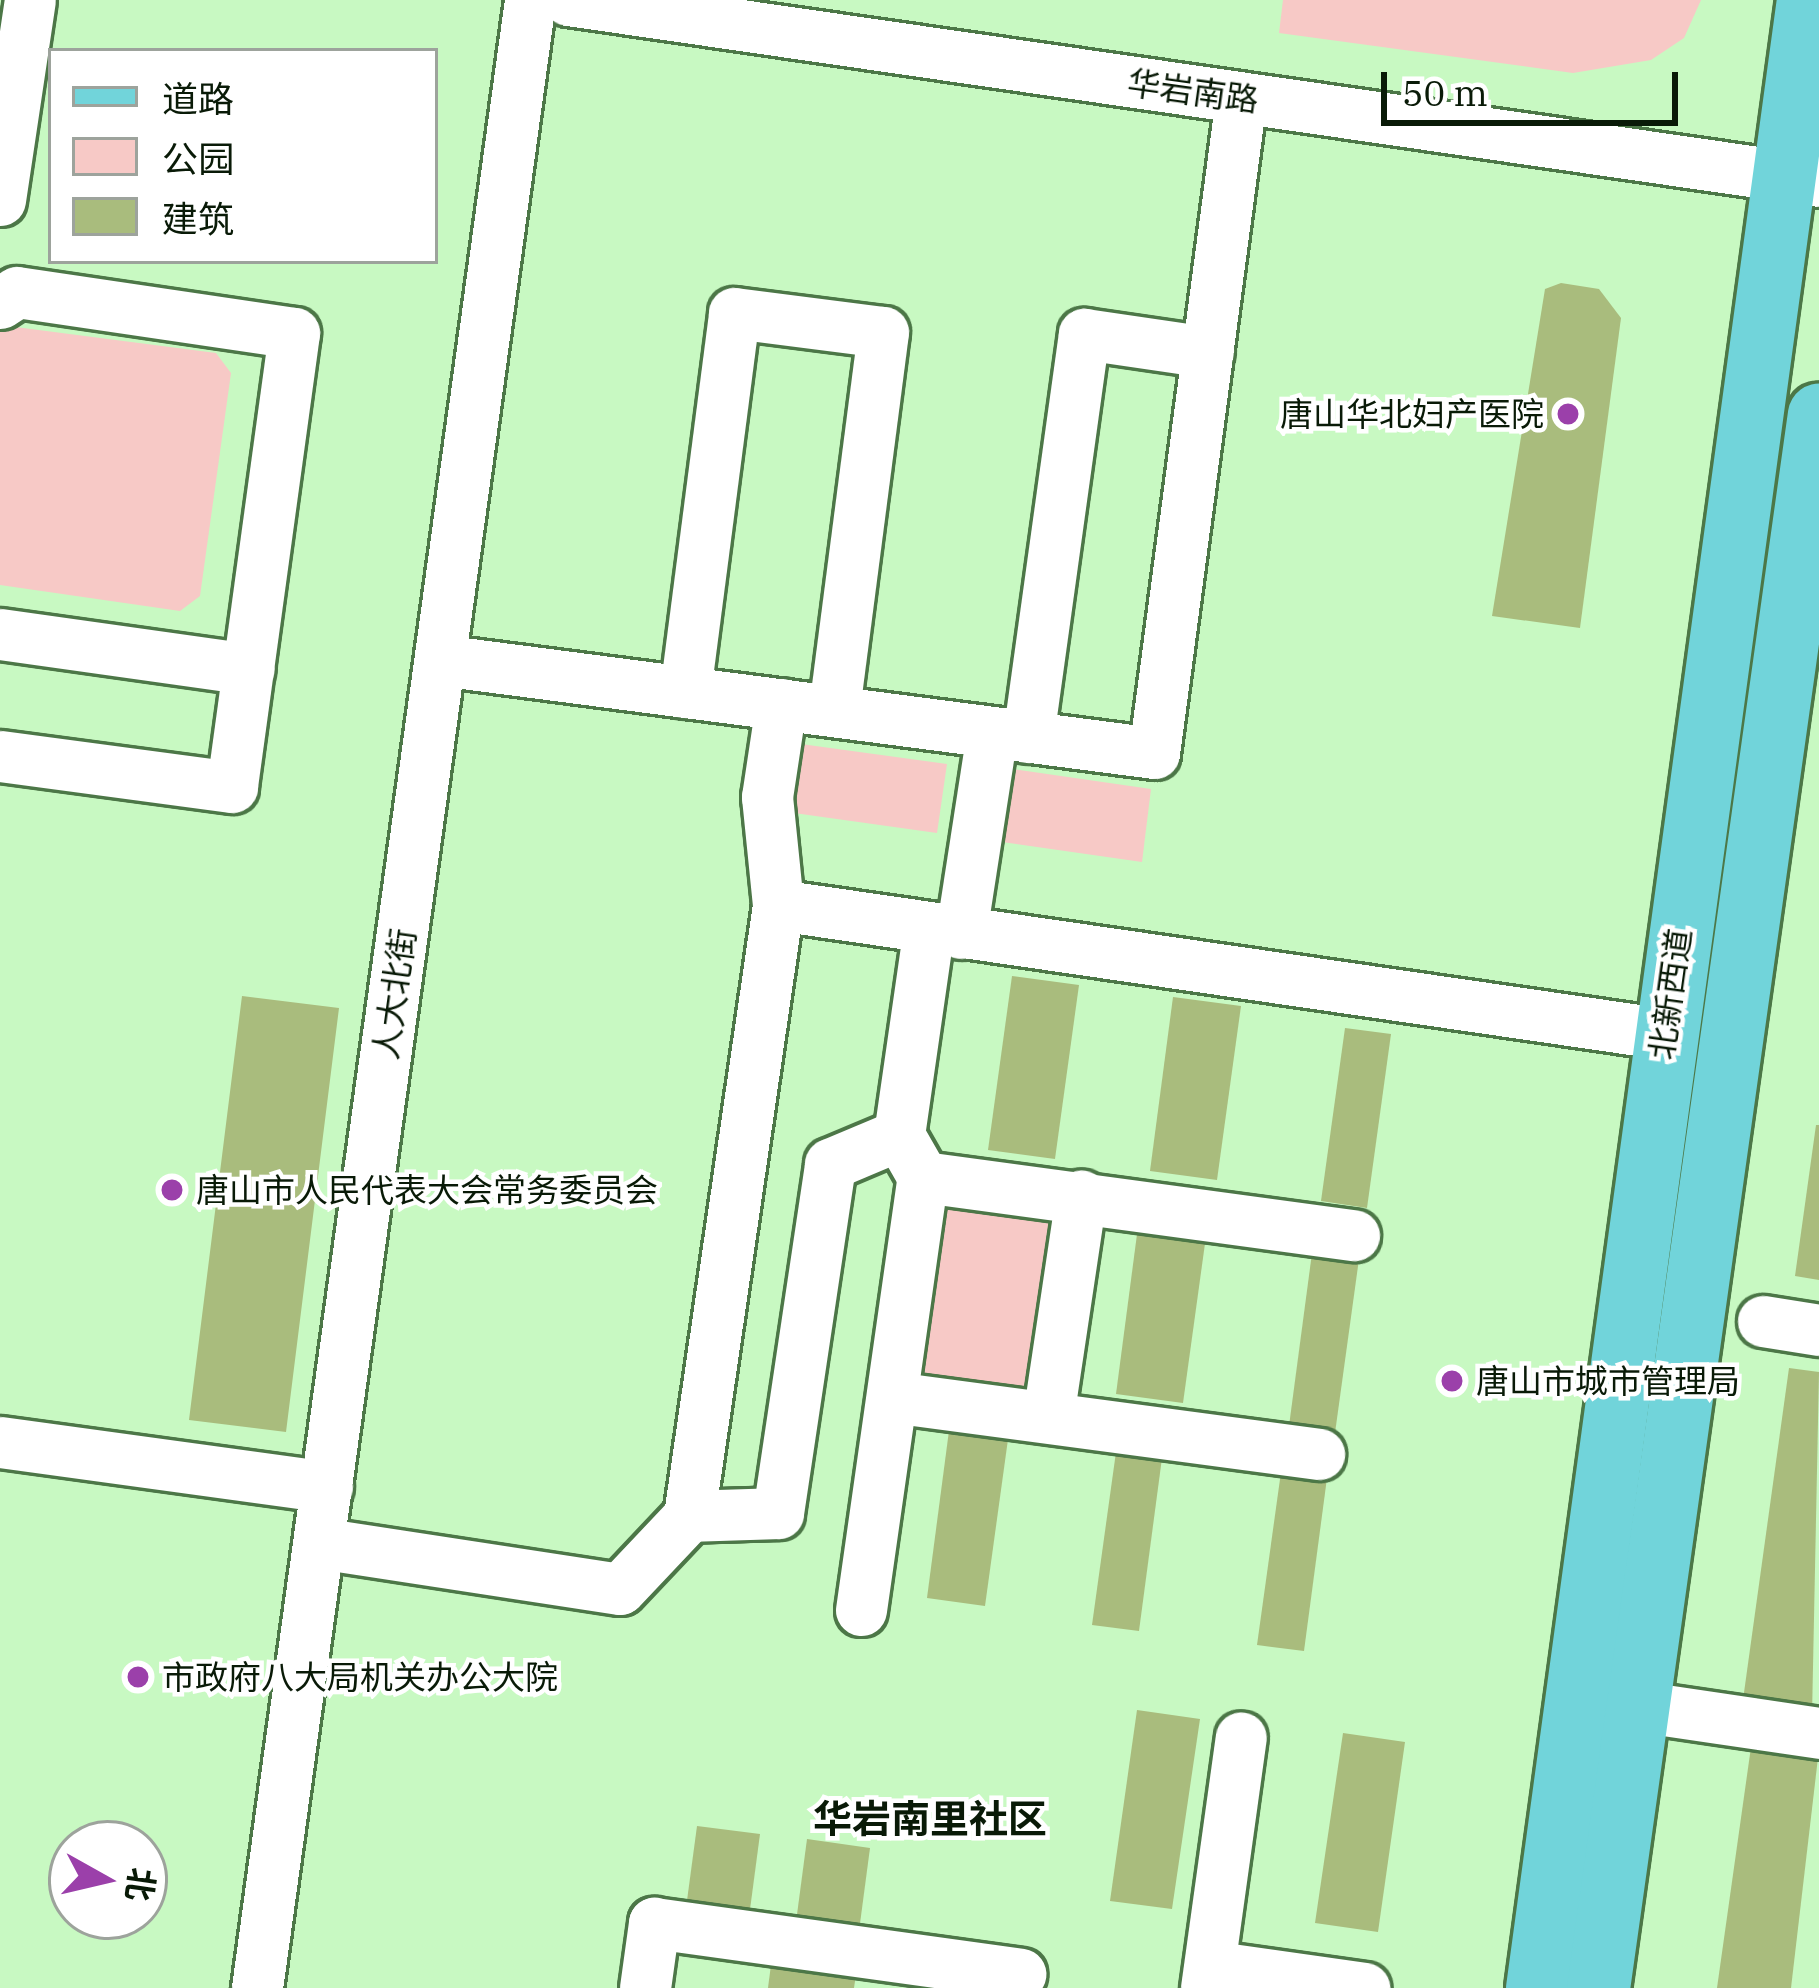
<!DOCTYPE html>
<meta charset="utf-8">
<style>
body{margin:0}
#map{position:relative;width:1819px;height:1988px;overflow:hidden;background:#c8f9c2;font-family:"IBM Plex Serif","Noto Sans SC",serif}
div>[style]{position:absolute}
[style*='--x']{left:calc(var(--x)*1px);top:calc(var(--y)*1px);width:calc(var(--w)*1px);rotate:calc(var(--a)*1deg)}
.green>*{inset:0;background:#f7c9c6}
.building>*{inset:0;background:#a9bc7d}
.roads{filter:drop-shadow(3px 0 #4c7747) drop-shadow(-3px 0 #4c7747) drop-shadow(0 3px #4c7747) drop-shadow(0 -3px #4c7747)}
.minor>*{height:51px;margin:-25.5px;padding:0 25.5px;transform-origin:25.5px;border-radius:25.5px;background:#fff}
.major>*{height:63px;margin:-31.5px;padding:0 31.5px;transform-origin:31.5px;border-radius:31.5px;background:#71d4da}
.dots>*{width:33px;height:33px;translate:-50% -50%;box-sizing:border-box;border:6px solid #fff;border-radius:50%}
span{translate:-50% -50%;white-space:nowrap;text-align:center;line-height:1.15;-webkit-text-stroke:9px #fff;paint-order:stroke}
.street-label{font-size:33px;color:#091a07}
.poi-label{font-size:33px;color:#091a07}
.right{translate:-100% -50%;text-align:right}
.left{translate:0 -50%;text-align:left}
.quarter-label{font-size:39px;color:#091a07;font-weight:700}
.legend{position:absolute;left:48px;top:48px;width:390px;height:216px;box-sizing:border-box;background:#fff;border:3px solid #9da39c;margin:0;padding:15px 21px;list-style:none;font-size:36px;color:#091a07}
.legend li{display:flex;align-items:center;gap:24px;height:60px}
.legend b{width:60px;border:3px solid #9da39c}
.north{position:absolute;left:48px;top:1820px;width:120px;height:120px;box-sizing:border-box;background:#fff;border:3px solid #9da39c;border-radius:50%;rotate:98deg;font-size:33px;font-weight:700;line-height:48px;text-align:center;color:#091a07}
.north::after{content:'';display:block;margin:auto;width:42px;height:54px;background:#9b40aa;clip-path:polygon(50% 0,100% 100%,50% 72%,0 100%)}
.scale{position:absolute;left:1381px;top:72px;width:297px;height:54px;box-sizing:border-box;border:6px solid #091a07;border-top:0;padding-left:15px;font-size:36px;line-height:42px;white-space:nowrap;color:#091a07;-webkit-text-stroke:9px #fff;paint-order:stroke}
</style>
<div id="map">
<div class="green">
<div style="clip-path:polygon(1283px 0,1701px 0,1684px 38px,1651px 60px,1573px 73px,1279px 33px)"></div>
<div style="clip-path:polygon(0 325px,216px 353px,231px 373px,200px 596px,180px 611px,0 585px)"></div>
<div style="clip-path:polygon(801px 744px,947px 764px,937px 833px,794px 813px)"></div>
<div style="clip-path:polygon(1012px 769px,1151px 789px,1142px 862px,1002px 842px)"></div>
<div style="clip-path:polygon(946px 1194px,1066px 1211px,1040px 1395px,920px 1378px)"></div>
</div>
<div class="building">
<div style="clip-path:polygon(1561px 283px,1599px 289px,1621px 318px,1580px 628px,1492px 616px,1545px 289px)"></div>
<div style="clip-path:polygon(1012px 976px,1079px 985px,1055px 1159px,988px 1150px)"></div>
<div style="clip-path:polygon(242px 996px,339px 1008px,286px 1432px,189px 1420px)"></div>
<div style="clip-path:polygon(1173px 997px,1241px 1006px,1217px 1180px,1150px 1171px)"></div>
<div style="clip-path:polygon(1345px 1028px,1391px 1034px,1367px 1208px,1321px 1201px)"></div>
<div style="clip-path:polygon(1816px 1125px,1819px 1125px,1819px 1280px,1795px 1276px)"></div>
<div style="clip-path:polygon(1139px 1219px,1207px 1229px,1183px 1403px,1116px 1394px)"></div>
<div style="clip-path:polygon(1312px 1253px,1359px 1259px,1335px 1433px,1289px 1426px)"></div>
<div style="clip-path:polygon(1789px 1368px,1819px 1372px,1812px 1716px,1742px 1707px)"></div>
<div style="clip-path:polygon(950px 1423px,1009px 1432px,985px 1606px,927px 1598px)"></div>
<div style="clip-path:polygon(1116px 1452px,1162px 1458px,1139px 1631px,1092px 1625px)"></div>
<div style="clip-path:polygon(1281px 1472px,1327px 1478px,1304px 1651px,1257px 1645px)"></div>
<div style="clip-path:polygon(1137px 1710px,1200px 1719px,1172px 1909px,1110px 1901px)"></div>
<div style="clip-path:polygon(1343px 1733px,1405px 1742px,1378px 1932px,1315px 1923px)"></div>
<div style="clip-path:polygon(1752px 1740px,1819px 1749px,1791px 1988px,1717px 1988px)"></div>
<div style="clip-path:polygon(697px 1826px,760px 1834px,749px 1917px,686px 1908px)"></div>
<div style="clip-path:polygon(807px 1839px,870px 1848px,859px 1931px,796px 1922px)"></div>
<div style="clip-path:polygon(773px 1949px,858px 1961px,854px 1988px,768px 1988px)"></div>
</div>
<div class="roads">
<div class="minor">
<div style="--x:568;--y:0;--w:1264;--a:8.23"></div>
<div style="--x:0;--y:200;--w:202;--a:-81.5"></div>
<div style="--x:0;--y:303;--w:20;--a:-33"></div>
<div style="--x:17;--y:292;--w:280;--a:8.4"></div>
<div style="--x:294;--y:333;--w:458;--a:97.8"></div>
<div style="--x:232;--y:787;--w:234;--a:-172.4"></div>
<div style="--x:0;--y:634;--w:251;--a:8"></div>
<div style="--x:440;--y:660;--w:720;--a:7.42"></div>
<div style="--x:1154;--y:753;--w:661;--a:-82.43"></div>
<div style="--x:685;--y:692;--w:382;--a:-82.6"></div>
<div style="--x:734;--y:313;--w:150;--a:7.3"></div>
<div style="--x:883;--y:332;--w:382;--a:97.4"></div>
<div style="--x:1028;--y:737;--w:407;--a:-82.1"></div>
<div style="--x:1084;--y:334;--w:125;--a:8.3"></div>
<div style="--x:778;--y:905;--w:109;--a:-95.8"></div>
<div style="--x:767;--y:797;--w:94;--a:-81.4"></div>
<div style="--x:961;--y:933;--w:203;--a:-81.2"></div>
<div style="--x:923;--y:1177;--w:435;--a:7.7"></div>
<div style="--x:1763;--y:1321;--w:57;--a:9.1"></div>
<div style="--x:892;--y:1397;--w:431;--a:7.6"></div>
<div style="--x:1048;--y:1417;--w:224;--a:-81.5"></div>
<div style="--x:0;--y:1442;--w:330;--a:7.8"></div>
<div style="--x:689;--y:1516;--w:89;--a:-1.9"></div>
<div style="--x:778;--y:1513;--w:353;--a:-81.5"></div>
<div style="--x:830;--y:1164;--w:75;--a:-22.8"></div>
<div style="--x:319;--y:1543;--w:304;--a:8.7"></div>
<div style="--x:620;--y:1589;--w:100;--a:-46.6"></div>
<div style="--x:689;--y:1516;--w:617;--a:-81.71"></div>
<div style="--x:778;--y:905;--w:896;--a:8.27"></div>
<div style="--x:861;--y:1610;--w:437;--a:-81.9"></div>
<div style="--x:923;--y:1177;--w:48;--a:-119.7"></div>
<div style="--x:899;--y:1135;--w:209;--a:-81.8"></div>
<div style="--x:1637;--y:1706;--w:184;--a:8.4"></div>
<div style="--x:1210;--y:1966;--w:156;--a:8.1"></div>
<div style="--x:257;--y:1988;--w:2007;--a:-82.18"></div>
<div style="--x:645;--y:1988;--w:66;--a:-82.1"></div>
<div style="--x:654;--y:1923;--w:370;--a:7.9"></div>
<div style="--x:1206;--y:1988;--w:253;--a:-82.1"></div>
</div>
<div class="major">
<div style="--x:1537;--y:1988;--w:2006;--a:-82.24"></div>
<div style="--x:1598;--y:1988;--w:1589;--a:-82.01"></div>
</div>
</div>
<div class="dots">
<div style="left:1568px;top:414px;background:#9b40aa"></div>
<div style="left:172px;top:1190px;background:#9b40aa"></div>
<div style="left:1452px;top:1381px;background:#9b40aa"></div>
<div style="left:138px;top:1677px;background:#9b40aa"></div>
</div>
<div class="street-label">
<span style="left:1193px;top:91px;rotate:8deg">华岩南路</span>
<span style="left:394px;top:994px;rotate:-82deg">人大北街</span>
<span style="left:1670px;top:994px;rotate:-82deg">北新西道</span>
</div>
<div class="poi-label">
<span class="right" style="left:1544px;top:414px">唐山华北妇产医院</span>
<span class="left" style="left:196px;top:1190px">唐山市人民代表大会常务委员会</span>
<span class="left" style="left:1476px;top:1381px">唐山市城市管理局</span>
<span class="left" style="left:162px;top:1677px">市政府八大局机关办公大院</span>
</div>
<div class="quarter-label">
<span style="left:930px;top:1819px">华岩南里社区</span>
</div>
<ul class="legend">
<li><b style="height:15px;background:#71d4da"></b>道路</li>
<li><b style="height:33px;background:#f7c9c6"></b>公园</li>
<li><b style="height:33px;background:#a9bc7d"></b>建筑</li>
</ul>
<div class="north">北</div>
<div class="scale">50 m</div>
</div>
